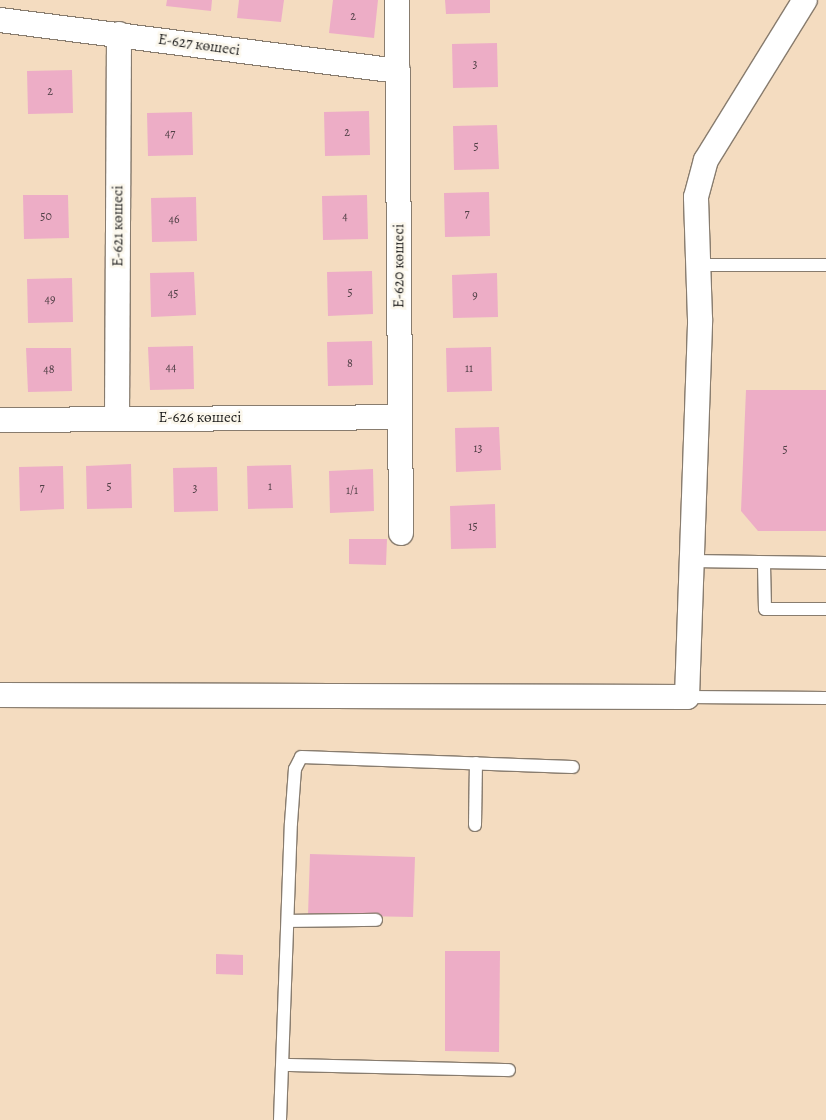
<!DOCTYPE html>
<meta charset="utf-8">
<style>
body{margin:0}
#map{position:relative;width:826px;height:1120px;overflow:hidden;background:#f4dcc0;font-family:Alegreya,serif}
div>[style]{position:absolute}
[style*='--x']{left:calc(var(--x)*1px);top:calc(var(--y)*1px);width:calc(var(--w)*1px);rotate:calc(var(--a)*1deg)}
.building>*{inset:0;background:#edadc6}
.roads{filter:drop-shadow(1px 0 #887c6e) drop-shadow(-1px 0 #887c6e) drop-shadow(0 1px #887c6e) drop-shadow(0 -1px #887c6e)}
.service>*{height:12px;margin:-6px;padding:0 6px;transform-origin:6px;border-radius:6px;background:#fff}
.minor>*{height:24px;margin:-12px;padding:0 12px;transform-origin:12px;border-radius:12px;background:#fff}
span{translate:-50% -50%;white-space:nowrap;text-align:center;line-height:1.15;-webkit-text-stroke:5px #fbf7ec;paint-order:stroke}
.number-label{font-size:12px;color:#504046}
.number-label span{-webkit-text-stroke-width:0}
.street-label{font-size:15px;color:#1c1c1c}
</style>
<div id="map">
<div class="building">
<div style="clip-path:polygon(167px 0,212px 0,211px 11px,166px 6px)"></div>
<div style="clip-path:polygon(239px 0,284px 0,281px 22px,237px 18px)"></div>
<div style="clip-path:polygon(333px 0,378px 0,374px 38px,329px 33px)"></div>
<div style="clip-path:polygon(445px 0,490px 0,490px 13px,446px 14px)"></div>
<div style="clip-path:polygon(497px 43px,498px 87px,453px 88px,452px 44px)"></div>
<div style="clip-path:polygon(72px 70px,73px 113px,28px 114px,27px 71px)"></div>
<div style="clip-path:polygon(369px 111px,370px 155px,325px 156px,324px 112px)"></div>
<div style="clip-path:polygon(192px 112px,193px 155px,148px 156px,147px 113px)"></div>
<div style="clip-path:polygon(497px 125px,499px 169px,454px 170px,453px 126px)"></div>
<div style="clip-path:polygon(489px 192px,490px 236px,445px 237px,444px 193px)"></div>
<div style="clip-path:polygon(23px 195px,68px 195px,69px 238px,24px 239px)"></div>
<div style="clip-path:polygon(367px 195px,368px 239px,323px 240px,322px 196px)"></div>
<div style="clip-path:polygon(196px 197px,197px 241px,152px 242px,151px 198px)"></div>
<div style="clip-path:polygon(372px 271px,373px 314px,328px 316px,327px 272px)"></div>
<div style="clip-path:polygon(194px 272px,196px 315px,151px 317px,150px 273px)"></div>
<div style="clip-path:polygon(497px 273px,498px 317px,453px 318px,452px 275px)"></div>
<div style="clip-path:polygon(72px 278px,73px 322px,28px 323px,27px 279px)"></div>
<div style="clip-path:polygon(372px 341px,373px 385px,328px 386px,327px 342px)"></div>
<div style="clip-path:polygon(193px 346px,194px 389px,150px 390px,148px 347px)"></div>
<div style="clip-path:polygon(491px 347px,492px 391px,447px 392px,446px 348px)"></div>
<div style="clip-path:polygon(26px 348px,71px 348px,72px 391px,28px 392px)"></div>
<div style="clip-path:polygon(746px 390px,826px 390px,826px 531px,758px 531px,741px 511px)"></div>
<div style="clip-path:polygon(499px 427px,501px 470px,456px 472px,455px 428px)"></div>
<div style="clip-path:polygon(131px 464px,132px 508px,87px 509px,86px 466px)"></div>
<div style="clip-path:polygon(291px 465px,293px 508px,248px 509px,247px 466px)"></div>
<div style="clip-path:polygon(63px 466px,64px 509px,20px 511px,19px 467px)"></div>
<div style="clip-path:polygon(217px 467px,218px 511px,174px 512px,173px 468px)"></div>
<div style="clip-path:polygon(373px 469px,374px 511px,330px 513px,329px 471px)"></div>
<div style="clip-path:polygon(495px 504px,496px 548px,451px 549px,450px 506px)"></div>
<div style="clip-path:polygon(349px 539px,387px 539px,386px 565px,349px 564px)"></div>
<div style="clip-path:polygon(310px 854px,415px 857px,413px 917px,308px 915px)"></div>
<div style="clip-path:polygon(445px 951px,500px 951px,499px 1052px,445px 1051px)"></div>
<div style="clip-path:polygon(216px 954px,243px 955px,243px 975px,216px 974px)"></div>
</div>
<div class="roads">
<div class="service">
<div style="--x:698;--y:265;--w:128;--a:0"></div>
<div style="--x:692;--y:561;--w:134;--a:0.9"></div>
<div style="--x:764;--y:565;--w:44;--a:88.7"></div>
<div style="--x:765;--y:609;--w:61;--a:0"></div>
<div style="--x:687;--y:697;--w:139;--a:0.4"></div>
<div style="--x:475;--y:825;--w:62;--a:-89.1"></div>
<div style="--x:289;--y:921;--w:87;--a:-0.7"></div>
<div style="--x:285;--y:1065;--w:224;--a:1.3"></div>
<div style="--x:280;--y:1120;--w:297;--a:-87.9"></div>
<div style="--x:291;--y:823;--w:54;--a:-85.8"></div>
<div style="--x:295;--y:769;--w:13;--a:-63"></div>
<div style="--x:301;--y:757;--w:272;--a:2.1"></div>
</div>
<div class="minor">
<div style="--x:397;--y:0;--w:533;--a:89.57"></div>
<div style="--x:0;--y:20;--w:401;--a:7.3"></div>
<div style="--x:117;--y:419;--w:385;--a:-89.7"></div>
<div style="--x:0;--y:420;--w:400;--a:-0.4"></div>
<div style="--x:0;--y:695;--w:687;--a:0.17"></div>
<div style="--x:687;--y:697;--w:378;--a:-88"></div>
<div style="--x:700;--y:319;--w:122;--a:-91.9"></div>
<div style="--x:696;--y:197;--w:38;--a:-75"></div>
<div style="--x:706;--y:160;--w:188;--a:-58.3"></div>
</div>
</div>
<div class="number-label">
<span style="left:353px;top:17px">2</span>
<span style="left:475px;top:65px">3</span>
<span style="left:50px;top:92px">2</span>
<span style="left:347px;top:133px">2</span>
<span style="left:170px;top:134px">47</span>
<span style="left:476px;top:147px">5</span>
<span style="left:467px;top:214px">7</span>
<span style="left:46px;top:217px">50</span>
<span style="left:345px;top:217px">4</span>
<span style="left:174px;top:220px">46</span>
<span style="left:350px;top:293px">5</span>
<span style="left:173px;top:294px">45</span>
<span style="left:475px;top:296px">9</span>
<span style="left:50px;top:300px">49</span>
<span style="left:350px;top:364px">8</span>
<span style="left:171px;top:368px">44</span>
<span style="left:469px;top:369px">11</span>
<span style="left:49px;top:370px">48</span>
<span style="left:478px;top:449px">13</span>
<span style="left:785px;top:450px">5</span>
<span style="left:109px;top:487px">5</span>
<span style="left:270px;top:487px">1</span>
<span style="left:42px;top:488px">7</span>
<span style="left:195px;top:489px">3</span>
<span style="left:352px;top:491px">1/1</span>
<span style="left:473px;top:527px">15</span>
</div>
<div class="street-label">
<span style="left:199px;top:45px;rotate:8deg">Е-627 көшесі</span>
<span style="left:118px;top:226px;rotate:-90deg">Е-621 көшесі</span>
<span style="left:399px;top:266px;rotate:-90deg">Е-620 көшесі</span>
<span style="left:200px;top:418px">Е-626 көшесі</span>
</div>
</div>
